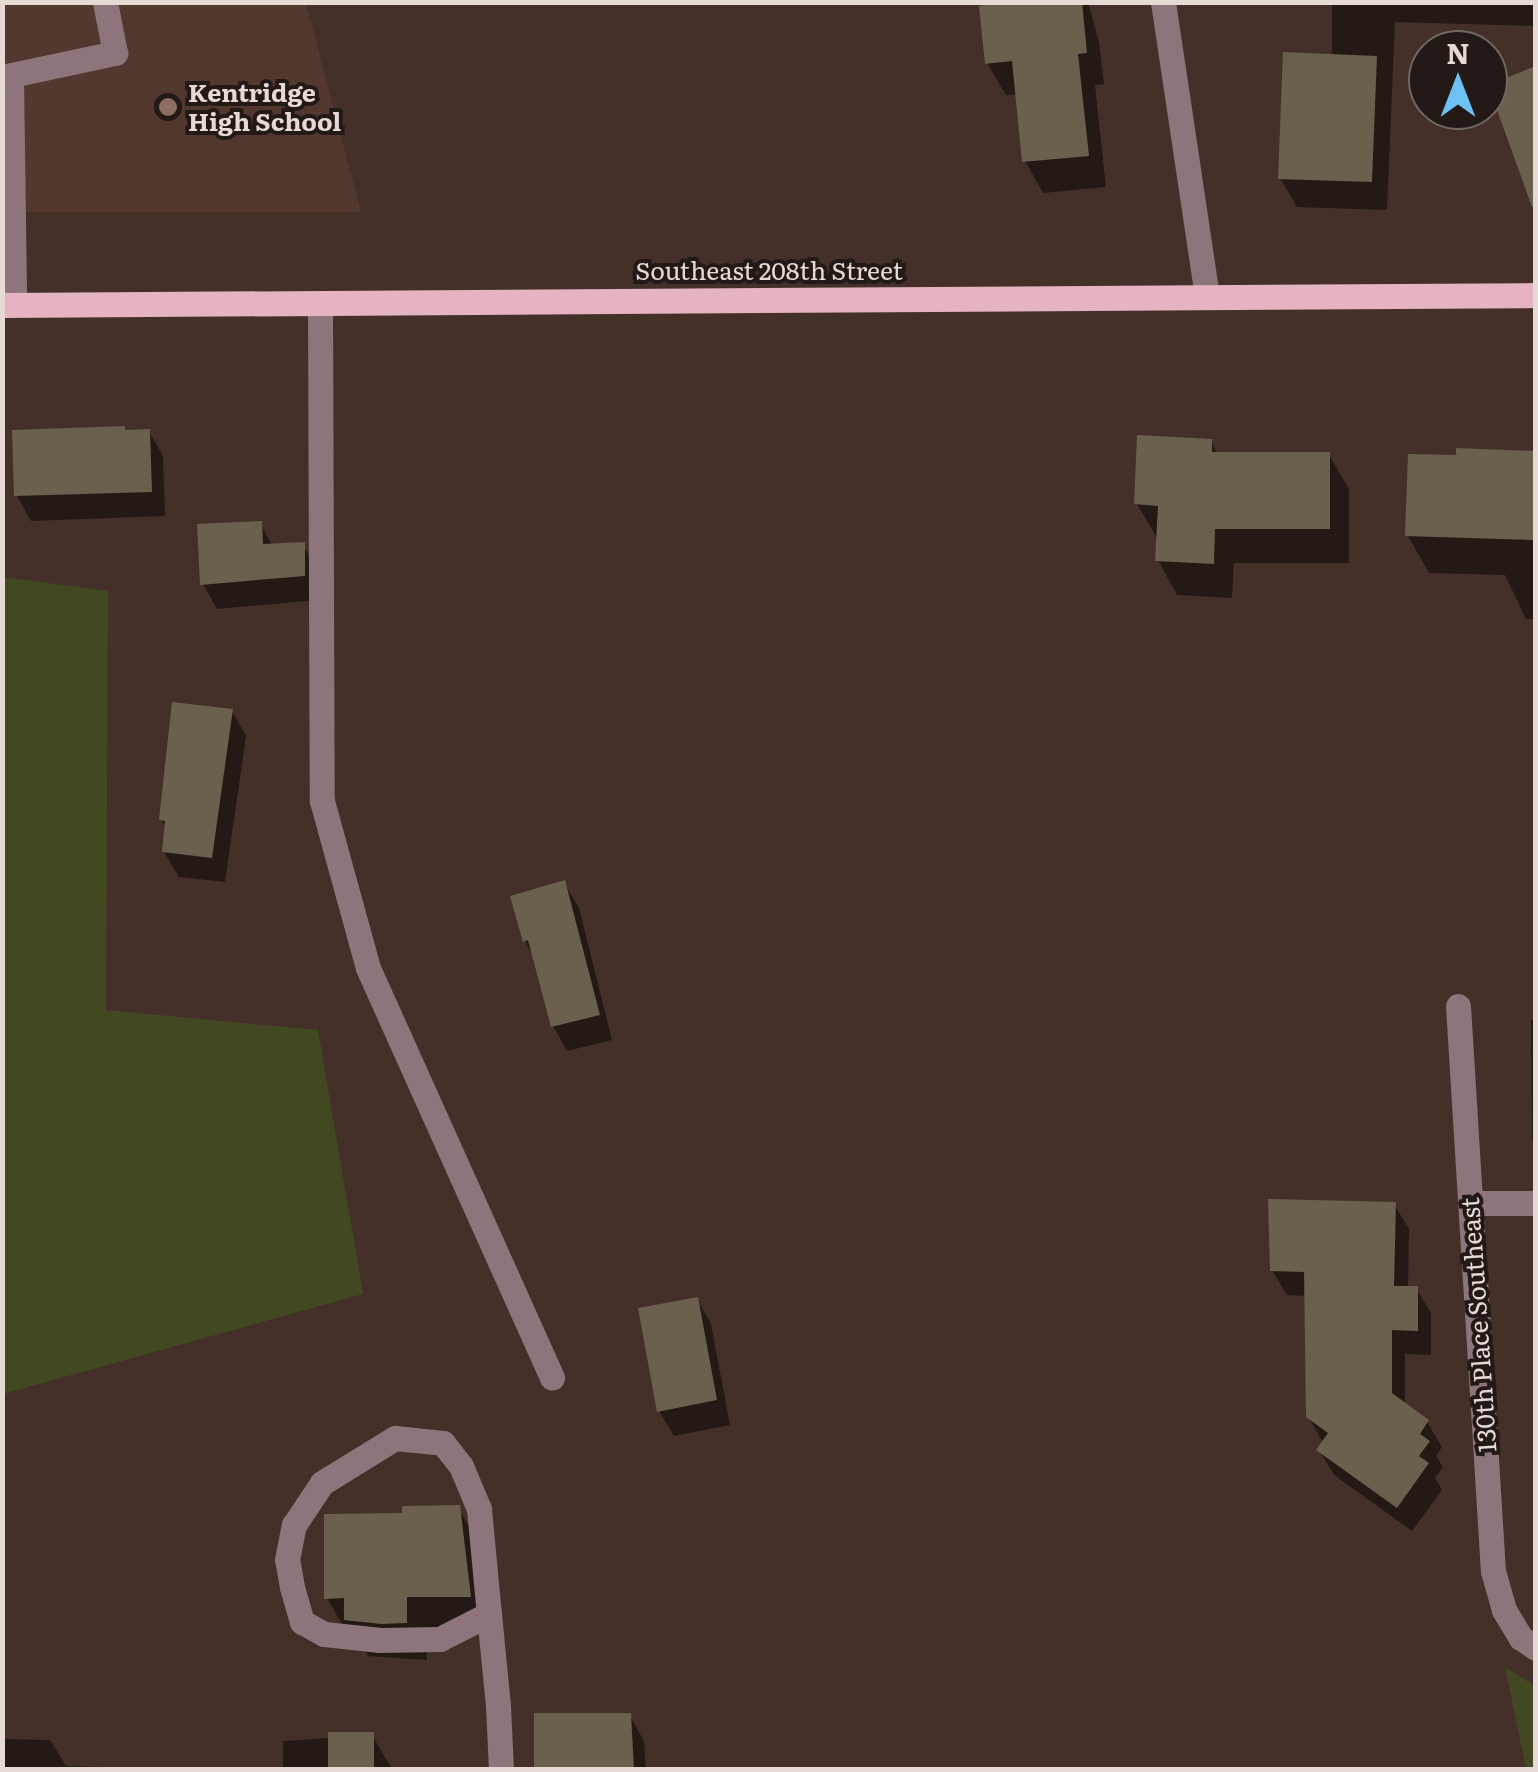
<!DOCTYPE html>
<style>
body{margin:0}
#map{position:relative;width:1538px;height:1772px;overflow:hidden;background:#443029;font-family:Literata,serif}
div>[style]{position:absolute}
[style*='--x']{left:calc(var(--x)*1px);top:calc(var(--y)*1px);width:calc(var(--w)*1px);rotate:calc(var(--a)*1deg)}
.built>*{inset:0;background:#52382e}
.green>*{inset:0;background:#424822}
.shadow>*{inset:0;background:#0007}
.building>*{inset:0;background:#6b604d}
.minor>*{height:25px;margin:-12.5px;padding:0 12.5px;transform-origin:12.5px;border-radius:12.5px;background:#8d757b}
.major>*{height:25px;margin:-12.5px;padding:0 12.5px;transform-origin:12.5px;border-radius:12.5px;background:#e5b4c0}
.dots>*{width:28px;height:28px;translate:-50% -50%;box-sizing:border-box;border:5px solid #231a17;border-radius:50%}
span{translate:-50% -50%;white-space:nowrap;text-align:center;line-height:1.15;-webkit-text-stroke:8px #231a17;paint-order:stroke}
.poi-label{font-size:25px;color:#e7dad5;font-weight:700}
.left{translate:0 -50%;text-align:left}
.street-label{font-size:25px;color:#e7dad5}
.frame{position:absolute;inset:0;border:5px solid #e7dad5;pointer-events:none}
.north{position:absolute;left:1408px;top:30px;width:100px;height:100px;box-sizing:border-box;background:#231a17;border:2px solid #716763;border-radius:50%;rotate:0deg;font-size:28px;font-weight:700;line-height:40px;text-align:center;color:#e7dad5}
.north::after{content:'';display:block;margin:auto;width:35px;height:45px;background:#6dc2f3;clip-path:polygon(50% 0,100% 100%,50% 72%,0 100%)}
</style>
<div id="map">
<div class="built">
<div style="clip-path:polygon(2px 3px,306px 3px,361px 212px,3px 212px)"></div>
</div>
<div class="green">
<div style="clip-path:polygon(3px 577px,108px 591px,106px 1010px,318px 1030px,363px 1294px,3px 1394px)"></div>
<div style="clip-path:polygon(1505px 1667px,1535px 1686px,1535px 1769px,1526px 1769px)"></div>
</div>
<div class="shadow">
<div style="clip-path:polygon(1015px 2px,1088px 2px,1099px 42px,1104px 84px,1095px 85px,1106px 187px,1043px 193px,1025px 161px,1018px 94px,1006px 95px,987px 63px)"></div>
<div style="clip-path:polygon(1332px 2px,1536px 2px,1536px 26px,1395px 22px,1387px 210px,1297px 207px,1280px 178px,1332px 57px)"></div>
<div style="clip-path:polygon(149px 431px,163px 456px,165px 516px,31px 521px,17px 496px,126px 432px)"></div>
<div style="clip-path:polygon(1211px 441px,1218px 455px,1329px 455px,1349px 489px,1349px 563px,1234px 563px,1232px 598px,1177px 595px,1158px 560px,1157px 538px,1137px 504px)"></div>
<div style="clip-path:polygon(1536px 453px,1536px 619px,1526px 619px,1505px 575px,1429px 573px,1408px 536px)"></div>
<div style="clip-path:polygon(260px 524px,273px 546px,303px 545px,318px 570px,318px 600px,217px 609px,203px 584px)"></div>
<div style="clip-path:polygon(232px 711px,246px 736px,225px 882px,179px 877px,164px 852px,167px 829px,161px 820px)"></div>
<div style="clip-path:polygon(564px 883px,579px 908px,612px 1040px,567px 1051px,553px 1026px,535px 959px,525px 941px)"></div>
<div style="clip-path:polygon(1531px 1020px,1536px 1020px,1536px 1146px,1532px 1140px)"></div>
<div style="clip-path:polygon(1394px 1204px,1409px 1229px,1408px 1288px,1416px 1288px,1431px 1313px,1431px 1355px,1405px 1354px,1405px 1406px,1427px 1422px,1442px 1447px,1436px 1456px,1443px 1467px,1435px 1478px,1442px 1490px,1412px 1531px,1334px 1475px,1319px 1450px,1324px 1444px,1308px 1416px,1307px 1296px,1287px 1295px,1272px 1270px)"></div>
<div style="clip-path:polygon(697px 1299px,711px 1324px,730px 1425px,674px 1436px,659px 1411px)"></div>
<div style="clip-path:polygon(458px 1508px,480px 1545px,491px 1634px,427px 1634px,427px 1660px,368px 1656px,356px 1635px,348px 1635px,327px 1598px,405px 1515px)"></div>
<div style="clip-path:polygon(630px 1716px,644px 1741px,646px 1770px,537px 1770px)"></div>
<div style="clip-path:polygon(372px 1735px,392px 1769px,476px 1770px,283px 1770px,283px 1741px)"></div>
<div style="clip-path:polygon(2px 1739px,50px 1740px,66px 1766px,218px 1770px,2px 1770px)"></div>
</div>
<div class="building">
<div style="clip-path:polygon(1012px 2px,1082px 2px,1087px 53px,1078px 54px,1089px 156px,1022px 162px,1012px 61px,985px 64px,979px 6px)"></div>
<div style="clip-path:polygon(1283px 52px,1377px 56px,1372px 182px,1278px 179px)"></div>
<div style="clip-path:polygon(1536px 66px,1536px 207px,1532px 207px,1488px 85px)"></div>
<div style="clip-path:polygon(125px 426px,125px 430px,150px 429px,152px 492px,14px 496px,12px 430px)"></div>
<div style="clip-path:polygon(1137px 435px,1212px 439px,1212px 452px,1330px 452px,1330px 529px,1215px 529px,1214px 564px,1155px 561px,1158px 506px,1134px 504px)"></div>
<div style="clip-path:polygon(1456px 448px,1536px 451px,1536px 540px,1405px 536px,1408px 454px,1456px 455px)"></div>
<div style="clip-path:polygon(262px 521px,263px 544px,305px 542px,305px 576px,200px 585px,197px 524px)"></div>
<div style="clip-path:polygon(172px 702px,233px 709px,212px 858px,162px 852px,165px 821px,159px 820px)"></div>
<div style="clip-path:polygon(565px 880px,600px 1015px,551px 1027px,528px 940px,523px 942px,510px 896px)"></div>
<div style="clip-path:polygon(1268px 1199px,1396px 1202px,1394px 1286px,1418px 1286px,1418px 1331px,1392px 1330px,1392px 1393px,1429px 1420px,1420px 1434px,1430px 1441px,1419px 1456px,1429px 1463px,1397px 1508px,1316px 1450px,1328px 1433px,1306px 1417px,1304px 1272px,1270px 1271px)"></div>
<div style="clip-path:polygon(698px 1297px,717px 1400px,657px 1412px,638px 1308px)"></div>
<div style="clip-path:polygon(460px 1505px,471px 1597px,407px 1597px,407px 1623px,381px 1624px,344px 1620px,344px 1598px,324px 1599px,324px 1514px,402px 1513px,402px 1506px)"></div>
<div style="clip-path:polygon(534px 1713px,631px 1713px,634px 1770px,534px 1770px)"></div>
<div style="clip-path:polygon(328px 1732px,374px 1732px,374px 1770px,328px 1770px)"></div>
</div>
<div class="minor">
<div style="--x:1163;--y:2;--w:298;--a:81.5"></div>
<div style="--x:11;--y:76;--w:229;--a:89.2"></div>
<div style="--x:2;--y:77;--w:116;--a:-12"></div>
<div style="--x:115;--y:53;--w:52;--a:-101.1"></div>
<div style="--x:320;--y:303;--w:498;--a:89.8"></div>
<div style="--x:322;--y:801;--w:173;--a:74.6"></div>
<div style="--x:368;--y:968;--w:449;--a:65.8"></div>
<div style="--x:1458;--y:1006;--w:566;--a:86.46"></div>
<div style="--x:1493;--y:1571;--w:41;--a:74.2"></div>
<div style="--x:1504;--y:1610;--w:33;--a:59"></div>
<div style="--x:1521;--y:1638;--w:18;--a:34"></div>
<div style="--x:1470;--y:1203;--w:66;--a:0"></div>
<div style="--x:489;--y:1614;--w:55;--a:153"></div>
<div style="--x:440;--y:1639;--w:60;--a:179"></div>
<div style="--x:380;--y:1640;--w:56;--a:-173.9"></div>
<div style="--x:324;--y:1634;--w:25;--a:-151"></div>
<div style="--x:302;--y:1622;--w:36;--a:-106"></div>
<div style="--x:292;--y:1587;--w:27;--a:-100"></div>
<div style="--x:287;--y:1560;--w:36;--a:-79"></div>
<div style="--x:294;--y:1525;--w:50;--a:-56.3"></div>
<div style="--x:322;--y:1483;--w:86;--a:-31.7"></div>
<div style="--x:395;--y:1438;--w:48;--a:5.9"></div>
<div style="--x:443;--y:1443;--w:29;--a:52"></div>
<div style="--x:461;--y:1466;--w:47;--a:67.3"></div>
<div style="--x:479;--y:1509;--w:105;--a:84.6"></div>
<div style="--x:489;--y:1614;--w:92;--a:84.4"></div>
<div style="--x:498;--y:1706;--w:64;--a:87.3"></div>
</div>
<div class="major">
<div style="--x:2;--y:305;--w:1534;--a:-0.37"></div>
</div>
<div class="dots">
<div style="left:168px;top:107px;background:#8d6e63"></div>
</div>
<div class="poi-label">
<span class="left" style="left:188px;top:107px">Kentridge<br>High School</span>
</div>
<div class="street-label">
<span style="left:769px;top:270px">Southeast 208th Street</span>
<span style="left:1478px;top:1325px;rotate:-94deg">130th Place Southeast</span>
</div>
<div class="frame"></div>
<div class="north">N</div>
</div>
